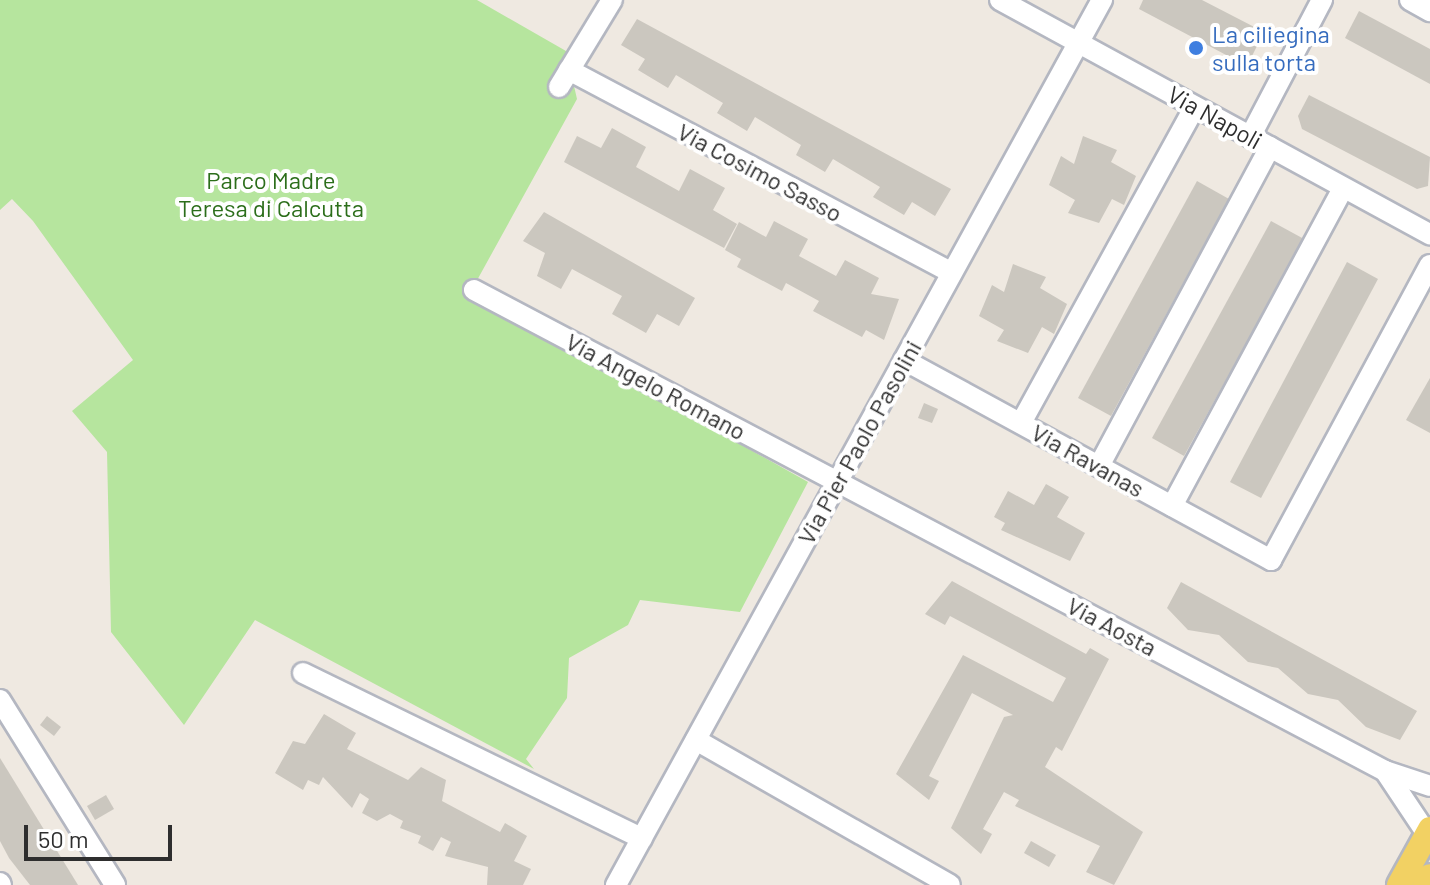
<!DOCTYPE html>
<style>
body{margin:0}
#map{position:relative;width:1430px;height:885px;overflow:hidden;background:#efe9e1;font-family:Barlow,sans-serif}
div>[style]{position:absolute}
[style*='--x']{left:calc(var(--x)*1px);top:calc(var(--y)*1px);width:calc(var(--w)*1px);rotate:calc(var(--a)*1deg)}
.green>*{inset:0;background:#b6e59e}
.building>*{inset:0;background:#cbc7bf}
.roads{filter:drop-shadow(2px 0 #b4b7c1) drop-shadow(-2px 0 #b4b7c1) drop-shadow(0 2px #b4b7c1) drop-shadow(0 -2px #b4b7c1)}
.minor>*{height:20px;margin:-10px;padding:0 10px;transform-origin:10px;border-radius:10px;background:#fff}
.major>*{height:24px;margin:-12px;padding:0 12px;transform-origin:12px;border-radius:12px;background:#f2d163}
.dots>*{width:22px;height:22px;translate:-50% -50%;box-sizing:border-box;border:4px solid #fff;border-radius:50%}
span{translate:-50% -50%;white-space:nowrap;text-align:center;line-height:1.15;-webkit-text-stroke:8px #fff;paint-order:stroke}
.shop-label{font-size:24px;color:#366cbe}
.left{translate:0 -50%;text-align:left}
.street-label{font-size:24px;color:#2e2e2e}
.park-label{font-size:24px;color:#2c6e1b}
.scale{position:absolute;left:24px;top:825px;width:148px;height:36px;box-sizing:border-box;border:4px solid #2e2e2e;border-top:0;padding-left:10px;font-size:24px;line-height:28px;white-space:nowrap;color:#2e2e2e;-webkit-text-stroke:6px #fff;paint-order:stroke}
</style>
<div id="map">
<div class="green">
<div style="clip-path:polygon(0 0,477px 0,566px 51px,577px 99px,470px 293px,808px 482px,740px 612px,640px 600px,628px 625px,569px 658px,567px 698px,526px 759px,534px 769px,255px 620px,184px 725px,111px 632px,107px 452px,72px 411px,133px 360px,33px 221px,12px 199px,0 210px)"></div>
</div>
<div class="building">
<div style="clip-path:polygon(1143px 0,1202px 0,1264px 32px,1247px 66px,1139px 9px)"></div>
<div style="clip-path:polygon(1359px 11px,1430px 49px,1430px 84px,1345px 38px)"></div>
<div style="clip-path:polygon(637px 19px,951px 189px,935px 216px,912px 202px,904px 215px,873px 197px,880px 187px,833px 159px,825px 172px,796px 155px,801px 145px,755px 117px,747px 131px,717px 113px,723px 103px,676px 75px,668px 88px,638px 70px,645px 59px,621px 45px)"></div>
<div style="clip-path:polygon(1309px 95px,1430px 157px,1428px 186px,1417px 189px,1302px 129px,1298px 116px)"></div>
<div style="clip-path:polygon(612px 128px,646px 147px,636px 167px,679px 191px,690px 169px,725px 188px,713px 210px,737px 224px,724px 248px,564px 162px,577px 136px,601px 148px)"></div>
<div style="clip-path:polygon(1083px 136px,1117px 150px,1111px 162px,1136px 176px,1124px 205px,1112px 199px,1099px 223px,1068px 213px,1075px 200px,1049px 185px,1061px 156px,1074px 164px)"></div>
<div style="clip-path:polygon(1197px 181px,1229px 199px,1111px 416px,1078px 398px)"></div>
<div style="clip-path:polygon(544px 212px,695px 298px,679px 326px,657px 314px,646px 333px,612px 314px,622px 296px,572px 269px,561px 289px,537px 276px,545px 253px,523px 241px)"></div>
<div style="clip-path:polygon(774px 221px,808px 239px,799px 256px,836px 276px,845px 260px,879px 278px,871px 294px,899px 299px,884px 340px,866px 330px,862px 337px,813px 311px,819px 301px,786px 283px,782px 291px,737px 267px,741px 259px,725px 250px,739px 222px,766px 237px)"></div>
<div style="clip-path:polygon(1271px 221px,1304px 239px,1184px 456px,1152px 438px)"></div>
<div style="clip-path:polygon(1347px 262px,1378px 279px,1261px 498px,1230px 482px)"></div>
<div style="clip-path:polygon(1013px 264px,1046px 277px,1040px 288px,1067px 304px,1054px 334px,1042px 327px,1028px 353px,997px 341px,1004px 330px,979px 316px,992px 285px,1004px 292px)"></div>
<div style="clip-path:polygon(1430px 378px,1430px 433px,1406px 420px)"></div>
<div style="clip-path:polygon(924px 403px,938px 409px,932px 423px,918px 418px)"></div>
<div style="clip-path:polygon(1046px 484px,1069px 497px,1057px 517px,1085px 533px,1070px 561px,1001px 530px,1005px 523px,994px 517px,1008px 491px,1034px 505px)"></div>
<div style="clip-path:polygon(952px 581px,1086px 654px,1090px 648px,1109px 659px,1062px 751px,1056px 747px,1045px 767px,1143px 832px,1114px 885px,1086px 872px,1100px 846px,1015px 806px,1019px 800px,1004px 792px,983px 829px,992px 834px,981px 854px,951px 828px,1004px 717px,1013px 715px,972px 693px,929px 776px,939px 781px,929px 800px,896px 774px,963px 655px,1053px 702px,1066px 678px,950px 616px,945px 625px,925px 614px)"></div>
<div style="clip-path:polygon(1181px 582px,1417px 711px,1400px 740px,1366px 727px,1338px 700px,1308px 694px,1278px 668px,1248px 662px,1219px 635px,1188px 630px,1167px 608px)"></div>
<div style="clip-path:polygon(324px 714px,356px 733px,347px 749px,408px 780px,421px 767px,446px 780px,442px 801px,500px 832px,505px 823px,527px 836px,514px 861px,531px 869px,523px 885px,487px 885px,488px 867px,445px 856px,451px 842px,441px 837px,433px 851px,418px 843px,421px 836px,400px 828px,403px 821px,390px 814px,377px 821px,362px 813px,369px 799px,360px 793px,352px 808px,323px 777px,319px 785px,308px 780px,303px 790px,275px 773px,293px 741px,305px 744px)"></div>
<div style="clip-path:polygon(47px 716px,61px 727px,54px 736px,40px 725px)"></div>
<div style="clip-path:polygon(0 758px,78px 885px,30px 885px,9px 858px,0 841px)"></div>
<div style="clip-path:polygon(106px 795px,114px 809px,95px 820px,87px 806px)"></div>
<div style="clip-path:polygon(1031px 841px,1056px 855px,1049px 867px,1024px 853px)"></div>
</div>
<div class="roads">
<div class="minor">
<div style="--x:1000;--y:0;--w:490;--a:28.6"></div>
<div style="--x:1410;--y:0;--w:23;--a:29"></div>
<div style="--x:569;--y:70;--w:433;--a:27.9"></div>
<div style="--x:559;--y:87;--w:102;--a:-58.7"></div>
<div style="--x:1250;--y:137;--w:155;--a:-62.3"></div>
<div style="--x:474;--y:290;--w:1030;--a:27.83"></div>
<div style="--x:1385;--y:771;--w:47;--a:18.4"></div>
<div style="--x:904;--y:360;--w:418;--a:28.6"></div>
<div style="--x:1271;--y:560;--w:335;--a:-61.7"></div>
<div style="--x:1021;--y:423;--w:361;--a:-61.2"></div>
<div style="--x:1099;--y:466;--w:362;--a:-61.8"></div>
<div style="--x:1172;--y:506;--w:360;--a:-61.7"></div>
<div style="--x:303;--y:673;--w:377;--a:26"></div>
<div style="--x:0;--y:700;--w:218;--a:58.1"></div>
<div style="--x:696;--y:740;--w:292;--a:29.7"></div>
<div style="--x:1385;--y:771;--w:76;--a:56.3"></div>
<div style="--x:0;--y:883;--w:2;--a:63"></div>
<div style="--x:616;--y:885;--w:1010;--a:-61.23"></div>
</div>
<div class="major">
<div style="--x:1399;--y:885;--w:64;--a:-61"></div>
<div style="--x:1425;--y:885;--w:10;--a:-61"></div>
</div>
</div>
<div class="dots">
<div style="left:1196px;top:48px;background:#3f7fe0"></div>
</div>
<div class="shop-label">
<span class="left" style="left:1212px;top:48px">La ciliegina<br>sulla torta</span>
</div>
<div class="street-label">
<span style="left:1215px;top:117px;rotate:29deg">Via Napoli</span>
<span style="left:760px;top:172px;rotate:28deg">Via Cosimo Sasso</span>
<span style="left:656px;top:386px;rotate:28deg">Via Angelo Romano</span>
<span style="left:859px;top:442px;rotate:-61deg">Via Pier Paolo Pasolini</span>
<span style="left:1088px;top:460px;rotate:29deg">Via Ravanas</span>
<span style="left:1112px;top:626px;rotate:28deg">Via Aosta</span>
</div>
<div class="park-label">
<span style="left:271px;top:194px">Parco Madre<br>Teresa di Calcutta</span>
</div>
<div class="scale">50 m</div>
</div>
